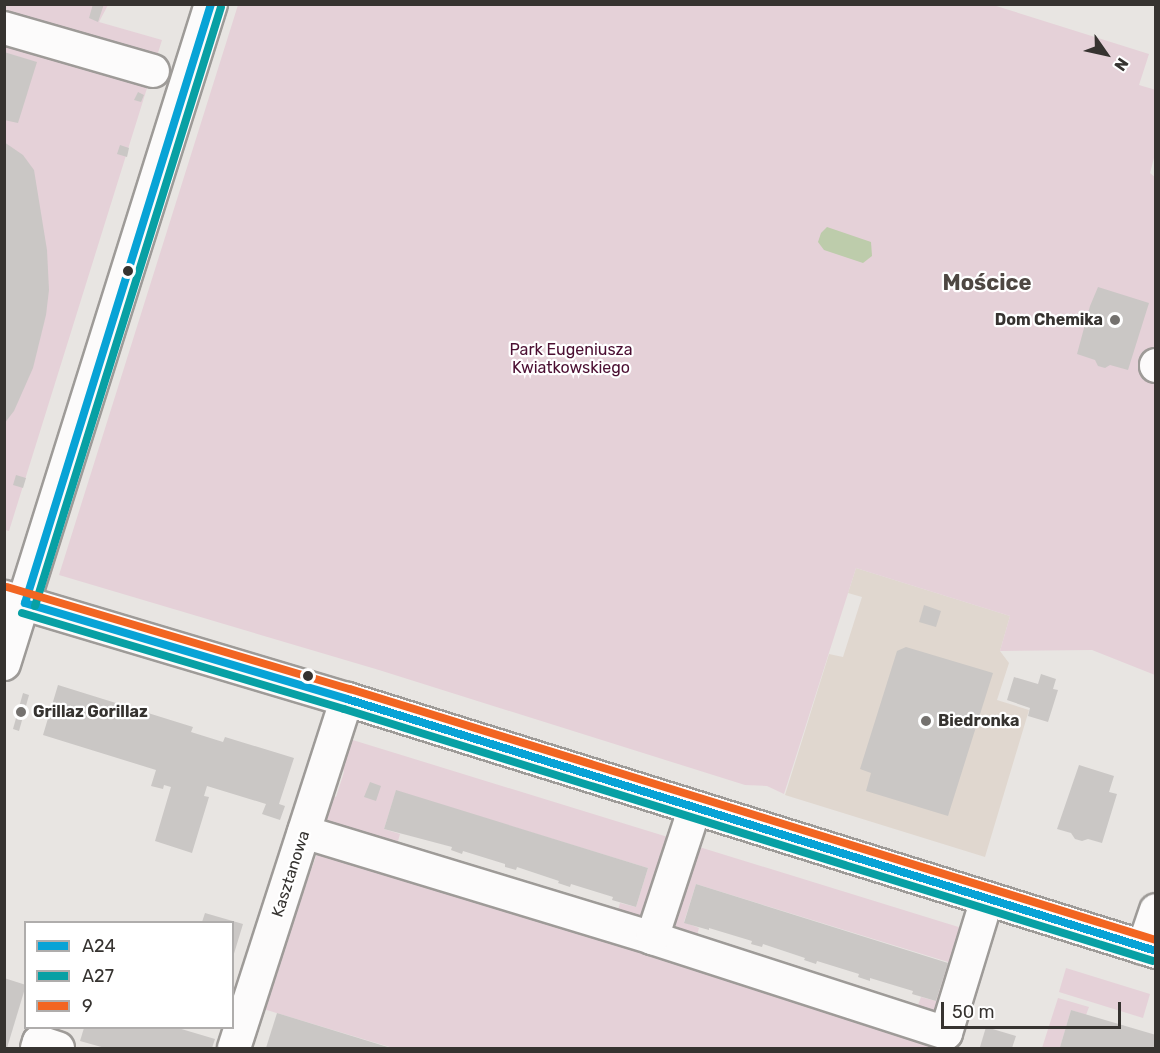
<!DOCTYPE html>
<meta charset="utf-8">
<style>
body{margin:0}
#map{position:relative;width:1160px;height:1053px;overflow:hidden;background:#e8e5e2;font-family:Rubik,sans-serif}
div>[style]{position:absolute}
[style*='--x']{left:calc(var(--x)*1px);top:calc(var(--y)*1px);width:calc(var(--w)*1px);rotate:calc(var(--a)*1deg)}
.built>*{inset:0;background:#e0d7cf}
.green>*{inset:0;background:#e5d1d8}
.water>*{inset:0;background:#bdccab}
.building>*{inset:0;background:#cac7c5}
.roads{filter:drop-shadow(2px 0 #9e9b98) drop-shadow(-2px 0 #9e9b98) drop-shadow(0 2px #9e9b98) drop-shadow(0 -2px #9e9b98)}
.minor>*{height:32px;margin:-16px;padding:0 16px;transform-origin:16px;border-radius:16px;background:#fcfbfb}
.major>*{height:33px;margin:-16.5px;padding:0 16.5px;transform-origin:16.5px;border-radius:16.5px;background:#fcfbfb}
.bus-1>*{height:8px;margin:-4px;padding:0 4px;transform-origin:4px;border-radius:4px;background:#08a3d6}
.bus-2>*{height:8px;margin:-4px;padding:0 4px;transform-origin:4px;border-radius:4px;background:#08a0a4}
.bus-3>*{height:8px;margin:-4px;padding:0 4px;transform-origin:4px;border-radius:4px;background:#f26522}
.dots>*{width:16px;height:16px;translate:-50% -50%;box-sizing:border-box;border:3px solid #fff;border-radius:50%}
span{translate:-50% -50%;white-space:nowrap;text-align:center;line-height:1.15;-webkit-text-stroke:4.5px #fff;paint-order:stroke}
.poi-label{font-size:16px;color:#363330;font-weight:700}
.right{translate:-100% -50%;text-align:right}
.left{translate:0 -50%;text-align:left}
.park-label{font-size:16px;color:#4b0f32}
.street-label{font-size:16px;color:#363330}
.district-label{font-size:22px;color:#4e4742;font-weight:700}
.frame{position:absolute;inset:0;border:6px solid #363330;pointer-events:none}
.legend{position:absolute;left:24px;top:921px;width:210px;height:108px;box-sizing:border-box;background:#fff;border:2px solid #afadac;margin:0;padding:8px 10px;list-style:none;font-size:18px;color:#363330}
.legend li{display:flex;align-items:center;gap:12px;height:30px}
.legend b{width:30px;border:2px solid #afadac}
.north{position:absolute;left:1076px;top:24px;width:60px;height:60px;-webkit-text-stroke:4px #fff;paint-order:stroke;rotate:124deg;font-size:16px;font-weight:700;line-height:24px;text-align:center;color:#363330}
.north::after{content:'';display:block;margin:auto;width:21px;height:27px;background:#363330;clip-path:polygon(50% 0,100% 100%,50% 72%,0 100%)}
.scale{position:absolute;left:941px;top:1002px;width:180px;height:27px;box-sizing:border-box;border:3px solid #363330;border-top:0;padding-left:8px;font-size:18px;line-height:21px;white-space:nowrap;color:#363330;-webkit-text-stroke:4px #fff;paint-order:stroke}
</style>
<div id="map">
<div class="built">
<div style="clip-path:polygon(856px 568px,1010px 616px,1000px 651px,1009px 663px,997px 700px,1029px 710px,985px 857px,785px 795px,829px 654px,843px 657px,862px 597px,848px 593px)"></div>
</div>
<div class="green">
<div style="clip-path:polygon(5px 5px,108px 5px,99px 22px,162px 40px,9px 531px,5px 530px)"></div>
<div style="clip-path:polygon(238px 5px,993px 5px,1149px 54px,1139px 85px,1156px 90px,1155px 154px,1150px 173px,1156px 178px,1155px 675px,1092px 650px,1000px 651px,1010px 616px,856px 568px,784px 794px,767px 786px,745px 785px,379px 670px,59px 575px)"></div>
<div style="clip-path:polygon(343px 737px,671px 838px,647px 919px,617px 914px,620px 903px,636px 907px,648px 868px,396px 791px,384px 829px,400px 834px,396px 848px,327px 824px,323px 818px,323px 793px,336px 797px,344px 772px,336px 755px)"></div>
<div style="clip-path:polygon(321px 843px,933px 1048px,393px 1048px,260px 1008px)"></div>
<div style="clip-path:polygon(696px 846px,965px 929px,937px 1009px,930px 1012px,917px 1008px,921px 997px,936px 1001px,948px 962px,696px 884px,684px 922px,699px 928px,696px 939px,676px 932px,672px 922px)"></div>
<div style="clip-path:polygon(1066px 968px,1150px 994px,1143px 1018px,1059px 992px)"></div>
<div style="clip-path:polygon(1058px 998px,1089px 1007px,1086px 1015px,1071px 1010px,1060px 1047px,1064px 1048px,1042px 1048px)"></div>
</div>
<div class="water">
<div style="clip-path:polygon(827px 227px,871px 242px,872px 256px,863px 263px,824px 250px,818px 242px,821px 233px)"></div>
</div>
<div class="building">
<div style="clip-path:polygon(93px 4px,104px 4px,98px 22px,89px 18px)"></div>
<div style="clip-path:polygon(4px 52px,37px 62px,18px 123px,4px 120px)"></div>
<div style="clip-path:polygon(138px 92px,144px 95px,141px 102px,134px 100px)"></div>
<div style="clip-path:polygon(4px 142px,23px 155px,34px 170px,47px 250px,49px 290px,46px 315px,33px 368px,14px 411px,4px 424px)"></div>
<div style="clip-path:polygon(120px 145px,129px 148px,127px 157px,117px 154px)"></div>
<div style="clip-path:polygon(1098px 287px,1149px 303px,1128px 370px,1110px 365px,1105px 368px,1098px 366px,1095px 360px,1077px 354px,1090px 306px)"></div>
<div style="clip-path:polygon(16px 475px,26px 478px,23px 488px,13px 485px)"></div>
<div style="clip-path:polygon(924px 605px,941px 611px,936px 627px,919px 622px)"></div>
<div style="clip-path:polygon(906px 647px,993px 673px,948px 816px,866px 791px,871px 773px,860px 769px,897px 651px)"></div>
<div style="clip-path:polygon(1041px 674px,1056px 679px,1053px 689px,1058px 690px,1048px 722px,1028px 716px,1030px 708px,1007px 700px,1014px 677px,1038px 684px)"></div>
<div style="clip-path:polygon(58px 685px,193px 727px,191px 732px,223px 742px,225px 737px,294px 758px,279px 804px,285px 806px,280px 820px,262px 814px,266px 804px,207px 786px,204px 796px,209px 797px,192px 853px,155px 841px,171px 787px,164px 785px,163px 789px,151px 786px,156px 770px,43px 735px)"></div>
<div style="clip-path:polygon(23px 693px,29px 695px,19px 731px,13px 729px)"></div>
<div style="clip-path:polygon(1079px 765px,1114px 776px,1109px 792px,1117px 794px,1102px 843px,1088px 839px,1082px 841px,1075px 839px,1071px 833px,1057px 829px)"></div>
<div style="clip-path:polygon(370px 782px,381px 786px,376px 801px,364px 797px)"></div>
<div style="clip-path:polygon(396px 790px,648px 868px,636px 907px,612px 900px,613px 897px,571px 884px,570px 887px,558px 883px,559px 881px,517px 867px,516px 870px,505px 867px,505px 864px,463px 851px,462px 854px,451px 850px,452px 847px,384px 829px)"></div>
<div style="clip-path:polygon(696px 884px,948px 963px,936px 1001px,912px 994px,913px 991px,870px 978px,870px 981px,858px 977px,859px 974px,817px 961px,816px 964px,804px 960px,805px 958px,763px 944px,762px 947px,751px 944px,752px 941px,709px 928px,709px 930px,684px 923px)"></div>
<div style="clip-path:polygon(205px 913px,243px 924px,233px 957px,232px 922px,202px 922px)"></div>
<div style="clip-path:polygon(4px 978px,26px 985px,7px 1048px,4px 1048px)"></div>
<div style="clip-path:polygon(1071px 1010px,1156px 1035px,1156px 1048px,1060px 1047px)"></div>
<div style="clip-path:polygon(277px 1013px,391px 1048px,266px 1048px)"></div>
<div style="clip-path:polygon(986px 1027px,1016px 1036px,1012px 1048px,980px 1047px)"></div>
<div style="clip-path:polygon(84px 1028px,178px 1028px,215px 1039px,212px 1048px,105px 1048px,80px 1041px)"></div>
</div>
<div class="roads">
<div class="minor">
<div style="--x:4;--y:28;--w:155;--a:16.1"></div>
<div style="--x:1156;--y:365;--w:1;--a:90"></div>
<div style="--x:4;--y:664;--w:692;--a:-72.59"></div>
<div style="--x:304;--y:832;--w:364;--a:16.9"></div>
<div style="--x:652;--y:938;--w:309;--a:17.9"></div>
<div style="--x:946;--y:1033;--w:140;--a:-73"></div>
<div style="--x:652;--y:938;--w:135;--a:-71.8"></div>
<div style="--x:1143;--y:948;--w:40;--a:-71.1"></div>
<div style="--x:37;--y:1048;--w:6;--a:-72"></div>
<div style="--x:39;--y:1042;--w:20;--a:18"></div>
<div style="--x:234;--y:1048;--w:367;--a:-72.1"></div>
</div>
<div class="major">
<div style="--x:4;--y:597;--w:358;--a:16.6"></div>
<div style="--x:347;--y:699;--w:847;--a:17.3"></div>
</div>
</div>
<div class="bus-1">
<div style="--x:25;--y:603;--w:336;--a:16.6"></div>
<div style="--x:347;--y:699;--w:847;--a:17.3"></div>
<div style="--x:25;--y:603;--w:627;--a:-72.75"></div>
</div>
<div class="bus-2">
<div style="--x:35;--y:606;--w:627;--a:-72.75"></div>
<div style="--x:22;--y:613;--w:336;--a:16.6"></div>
<div style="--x:344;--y:709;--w:847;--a:17.3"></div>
</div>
<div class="bus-3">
<div style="--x:7;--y:587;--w:358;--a:16.6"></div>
<div style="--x:350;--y:689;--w:844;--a:17.3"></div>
</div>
<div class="dots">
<div style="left:128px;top:271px;background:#363330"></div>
<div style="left:1115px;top:320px;background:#74716e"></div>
<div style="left:308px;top:676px;background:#363330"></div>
<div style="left:21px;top:712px;background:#74716e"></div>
<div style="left:926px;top:721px;background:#74716e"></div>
</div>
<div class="poi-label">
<span class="right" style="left:1103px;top:320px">Dom Chemika</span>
<span class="left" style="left:33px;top:712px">Grillaz Gorillaz</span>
<span class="left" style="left:938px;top:721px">Biedronka</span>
</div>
<div class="park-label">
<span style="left:571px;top:359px">Park Eugeniusza<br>Kwiatkowskiego</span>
</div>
<div class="street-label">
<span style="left:291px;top:874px;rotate:-72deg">Kasztanowa</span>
</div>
<div class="district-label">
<span style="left:987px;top:283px">Mościce</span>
</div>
<div class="frame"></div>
<ul class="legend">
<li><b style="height:8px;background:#08a3d6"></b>A24</li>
<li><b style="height:8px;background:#08a0a4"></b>A27</li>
<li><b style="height:8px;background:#f26522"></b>9</li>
</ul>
<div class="north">N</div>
<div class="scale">50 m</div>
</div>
